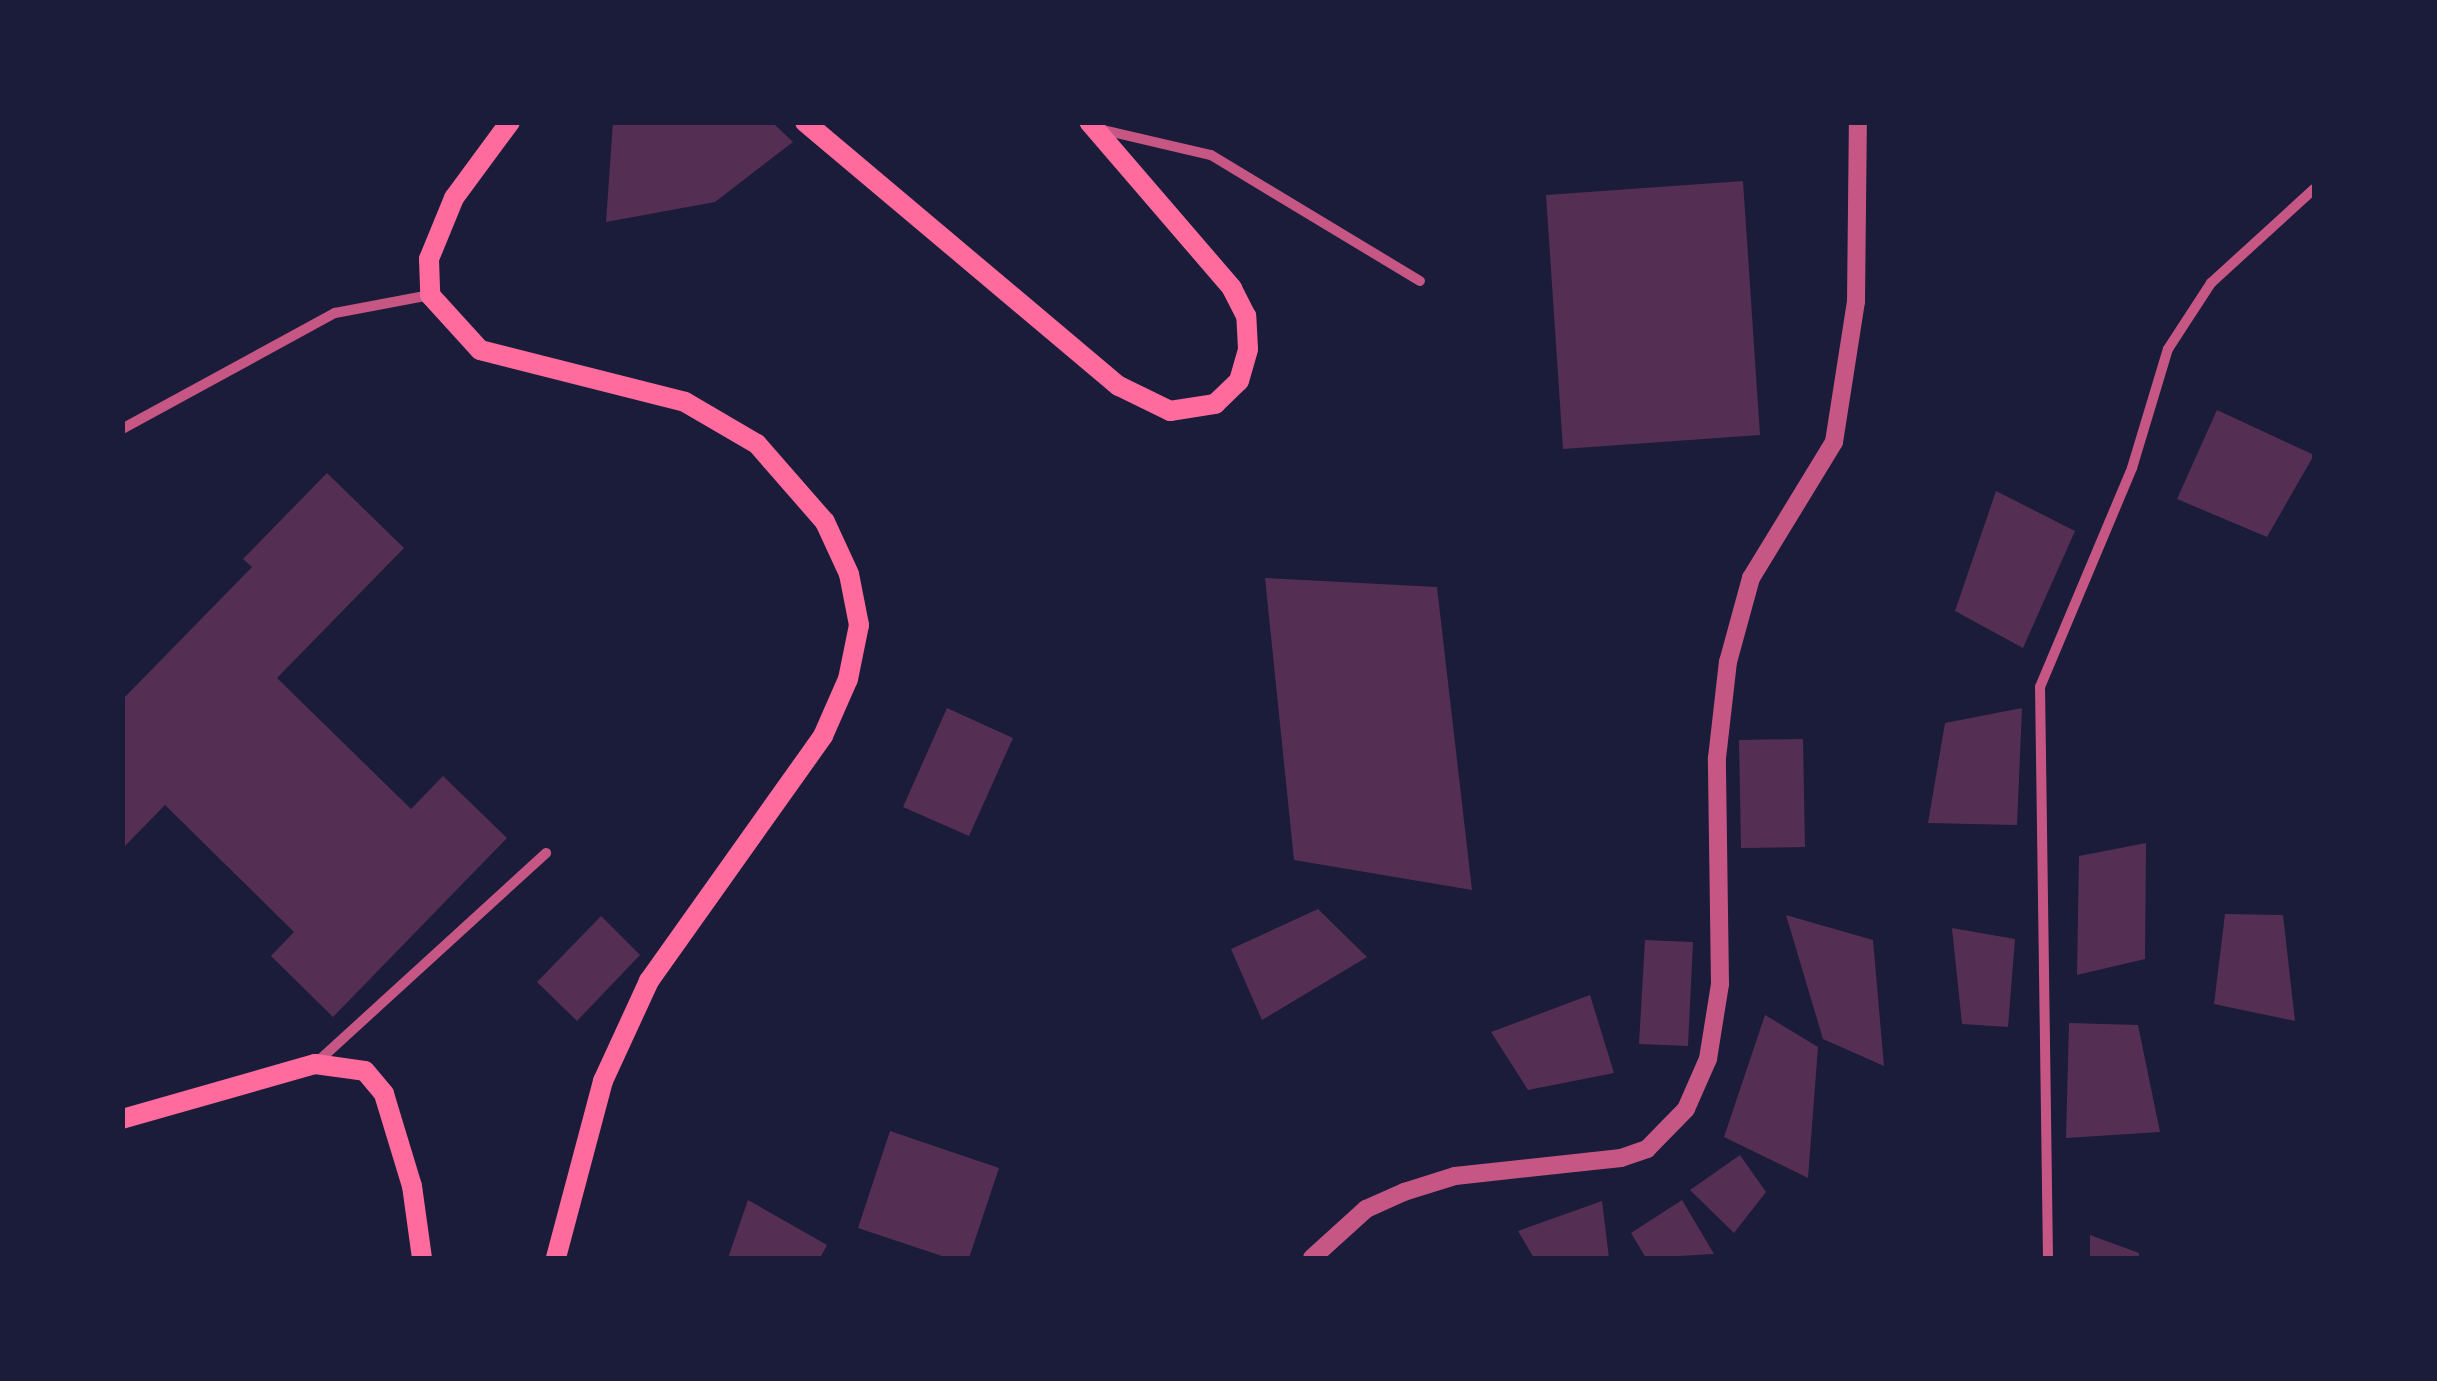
<!DOCTYPE html>
<style>
body{margin:0}
#map{position:relative;width:2437px;height:1381px;overflow:hidden;background:#1b1b3a;font-family:Overpass,sans-serif}
div>[style]{position:absolute}
[style*='--x']{left:calc(var(--x)*1px);top:calc(var(--y)*1px);width:calc(var(--w)*1px);rotate:calc(var(--a)*1deg)}
.building>*{inset:0;background:#542f53}
.minor>*{height:10px;margin:-5px;padding:0 5px;transform-origin:5px;border-radius:5px;background:#c65784}
.tertiary>*{height:18px;margin:-9px;padding:0 9px;transform-origin:9px;border-radius:9px;background:#c65784}
.secondary>*{height:20px;margin:-10px;padding:0 10px;transform-origin:10px;border-radius:10px;background:#ff6b9d}
span{translate:-50% -50%;white-space:nowrap;text-align:center;line-height:1.15;-webkit-text-stroke:9px #1b1b3a;paint-order:stroke}
.frame{position:absolute;inset:0;border:125px solid #1b1b3a;pointer-events:none}
</style>
<div id="map">
<div class="building">
<div style="clip-path:polygon(613px 122px,772px 122px,793px 142px,715px 202px,606px 222px)"></div>
<div style="clip-path:polygon(1743px 181px,1760px 435px,1563px 449px,1546px 195px)"></div>
<div style="clip-path:polygon(2217px 410px,2314px 455px,2267px 537px,2177px 499px)"></div>
<div style="clip-path:polygon(327px 473px,404px 548px,277px 678px,411px 809px,443px 776px,507px 838px,333px 1017px,271px 956px,294px 932px,165px 805px,122px 849px,122px 700px,252px 567px,243px 559px)"></div>
<div style="clip-path:polygon(1996px 491px,2075px 531px,2023px 648px,1955px 611px)"></div>
<div style="clip-path:polygon(1265px 578px,1437px 587px,1472px 890px,1294px 860px)"></div>
<div style="clip-path:polygon(947px 708px,1013px 738px,969px 836px,903px 807px)"></div>
<div style="clip-path:polygon(2022px 708px,2017px 825px,1928px 823px,1945px 723px)"></div>
<div style="clip-path:polygon(1803px 739px,1805px 847px,1741px 848px,1739px 740px)"></div>
<div style="clip-path:polygon(2146px 843px,2145px 959px,2077px 975px,2079px 856px)"></div>
<div style="clip-path:polygon(1318px 909px,1367px 957px,1262px 1020px,1231px 949px)"></div>
<div style="clip-path:polygon(2225px 914px,2283px 915px,2295px 1021px,2214px 1004px)"></div>
<div style="clip-path:polygon(1786px 915px,1873px 940px,1884px 1066px,1823px 1039px)"></div>
<div style="clip-path:polygon(601px 916px,640px 955px,577px 1021px,537px 982px)"></div>
<div style="clip-path:polygon(1952px 928px,2015px 939px,2008px 1027px,1962px 1024px)"></div>
<div style="clip-path:polygon(1645px 940px,1693px 942px,1688px 1046px,1639px 1044px)"></div>
<div style="clip-path:polygon(1590px 995px,1614px 1073px,1528px 1090px,1491px 1032px)"></div>
<div style="clip-path:polygon(1765px 1015px,1818px 1047px,1808px 1178px,1724px 1137px)"></div>
<div style="clip-path:polygon(2069px 1023px,2138px 1025px,2160px 1132px,2066px 1138px)"></div>
<div style="clip-path:polygon(890px 1131px,999px 1168px,969px 1258px,948px 1258px,858px 1228px)"></div>
<div style="clip-path:polygon(1740px 1155px,1766px 1192px,1734px 1233px,1690px 1190px)"></div>
<div style="clip-path:polygon(748px 1200px,827px 1245px,820px 1258px,728px 1258px)"></div>
<div style="clip-path:polygon(1682px 1200px,1714px 1254px,1646px 1258px,1631px 1233px)"></div>
<div style="clip-path:polygon(1602px 1201px,1609px 1258px,1534px 1258px,1518px 1231px)"></div>
<div style="clip-path:polygon(2090px 1235px,2139px 1253px,2139px 1258px,2090px 1258px)"></div>
</div>
<div class="minor">
<div style="--x:1099;--y:129;--w:115;--a:13.1"></div>
<div style="--x:1211;--y:155;--w:244;--a:31.1"></div>
<div style="--x:122;--y:429;--w:243;--a:-28.6"></div>
<div style="--x:335;--y:313;--w:97;--a:-10.7"></div>
<div style="--x:315;--y:1064;--w:313;--a:-42.4"></div>
<div style="--x:2048;--y:1258;--w:571;--a:-90.8"></div>
<div style="--x:2040;--y:687;--w:238;--a:-67.2"></div>
<div style="--x:2132;--y:468;--w:124;--a:-73.2"></div>
<div style="--x:2168;--y:349;--w:79;--a:-56.9"></div>
<div style="--x:2211;--y:283;--w:139;--a:-42.4"></div>
</div>
<div class="tertiary">
<div style="--x:1312;--y:1258;--w:73;--a:-42.2"></div>
<div style="--x:1366;--y:1209;--w:42;--a:-24.1"></div>
<div style="--x:1404;--y:1192;--w:53;--a:-17.4"></div>
<div style="--x:1455;--y:1176;--w:167;--a:-6.2"></div>
<div style="--x:1621;--y:1158;--w:28;--a:-19"></div>
<div style="--x:1647;--y:1149;--w:56;--a:-45.7"></div>
<div style="--x:1686;--y:1109;--w:55;--a:-66.3"></div>
<div style="--x:1708;--y:1059;--w:76;--a:-80.9"></div>
<div style="--x:1720;--y:984;--w:226;--a:-90.8"></div>
<div style="--x:1717;--y:758;--w:97;--a:-83.5"></div>
<div style="--x:1728;--y:662;--w:87;--a:-74.7"></div>
<div style="--x:1751;--y:578;--w:159;--a:-58.6"></div>
<div style="--x:1834;--y:442;--w:142;--a:-81.1"></div>
<div style="--x:1856;--y:302;--w:180;--a:-89.4"></div>
</div>
<div class="secondary">
<div style="--x:510;--y:122;--w:94;--a:126.4"></div>
<div style="--x:454;--y:198;--w:66;--a:112.3"></div>
<div style="--x:429;--y:259;--w:36;--a:88"></div>
<div style="--x:430;--y:295;--w:74;--a:47.7"></div>
<div style="--x:480;--y:350;--w:211;--a:14.2"></div>
<div style="--x:685;--y:402;--w:83;--a:30.3"></div>
<div style="--x:757;--y:444;--w:103;--a:48.9"></div>
<div style="--x:825;--y:522;--w:57;--a:65.2"></div>
<div style="--x:849;--y:574;--w:52;--a:78.9"></div>
<div style="--x:859;--y:625;--w:55;--a:101.5"></div>
<div style="--x:848;--y:679;--w:62;--a:113.7"></div>
<div style="--x:823;--y:736;--w:301;--a:125.4"></div>
<div style="--x:649;--y:981;--w:110;--a:114.7"></div>
<div style="--x:603;--y:1081;--w:183;--a:104.9"></div>
<div style="--x:805;--y:122;--w:410;--a:40.1"></div>
<div style="--x:1119;--y:386;--w:57;--a:26.1"></div>
<div style="--x:1170;--y:411;--w:46;--a:-8.8"></div>
<div style="--x:1215;--y:404;--w:33;--a:-44"></div>
<div style="--x:1239;--y:381;--w:33;--a:-74"></div>
<div style="--x:1248;--y:349;--w:33;--a:-93"></div>
<div style="--x:1246;--y:316;--w:31;--a:-117"></div>
<div style="--x:1232;--y:288;--w:219;--a:-130.7"></div>
<div style="--x:122;--y:1119;--w:201;--a:-15.9"></div>
<div style="--x:315;--y:1064;--w:50;--a:8"></div>
<div style="--x:365;--y:1071;--w:30;--a:50"></div>
<div style="--x:384;--y:1094;--w:96;--a:73.1"></div>
<div style="--x:412;--y:1186;--w:73;--a:82.1"></div>
</div>
<div class="frame"></div>
</div>
